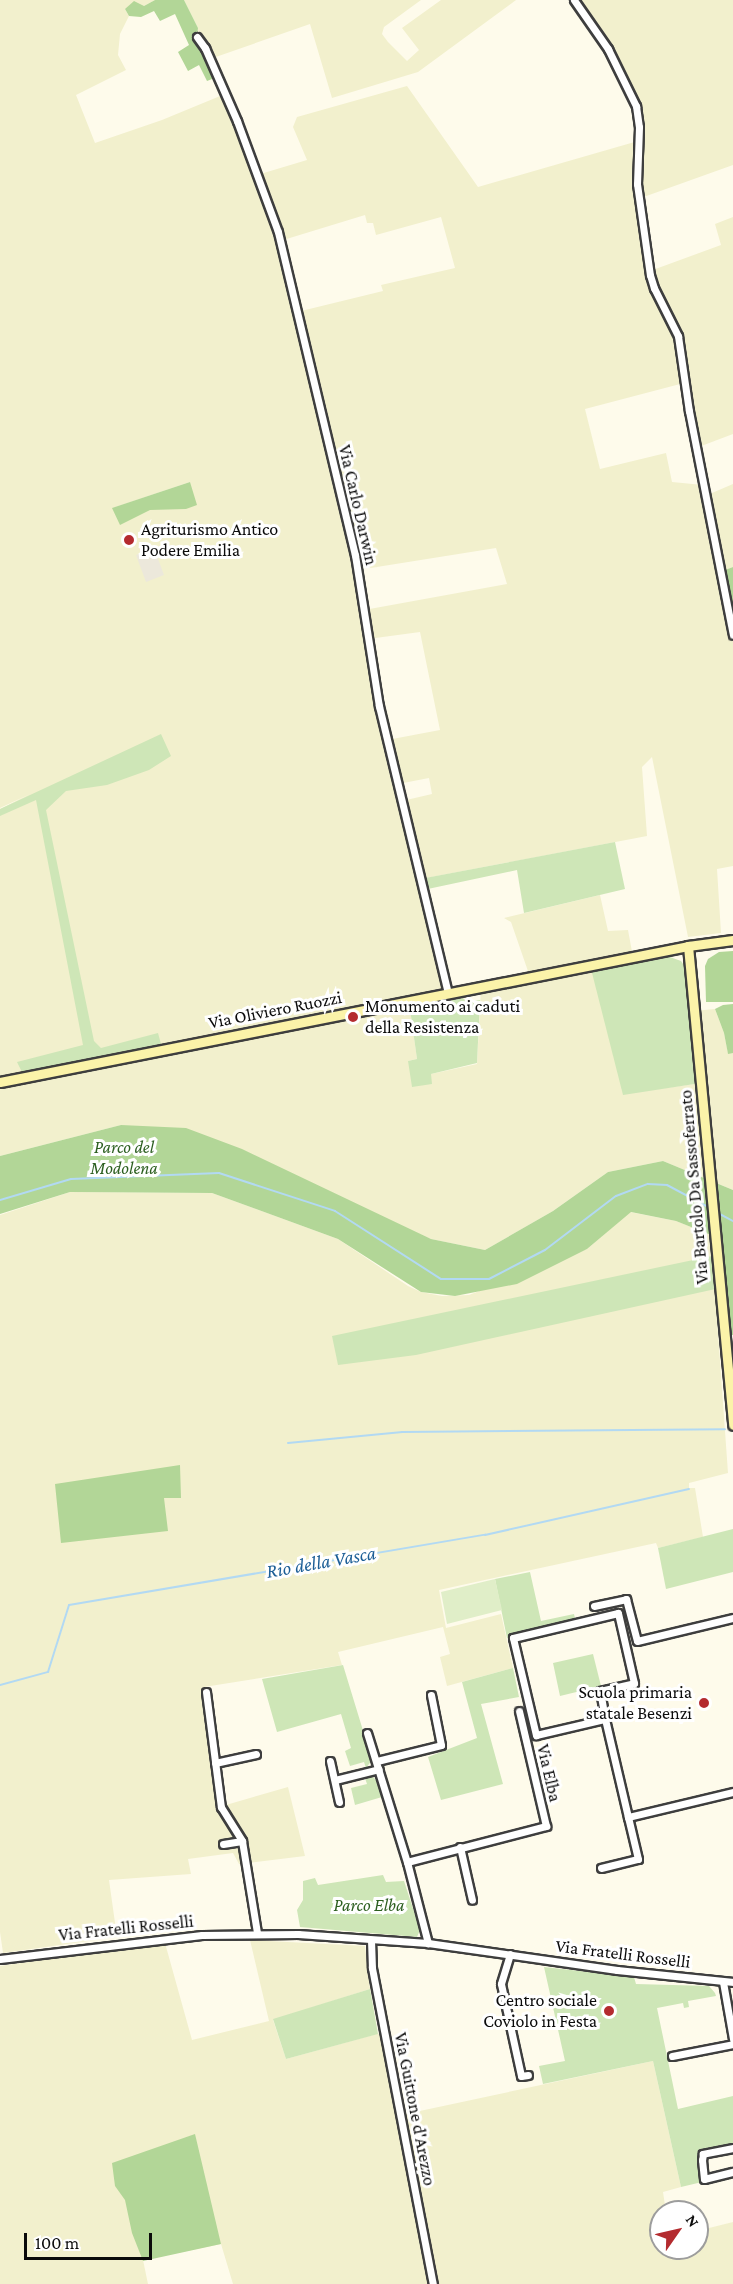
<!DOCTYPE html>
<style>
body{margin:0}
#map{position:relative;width:733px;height:2284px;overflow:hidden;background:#fefbeb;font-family:"Crimson Pro",serif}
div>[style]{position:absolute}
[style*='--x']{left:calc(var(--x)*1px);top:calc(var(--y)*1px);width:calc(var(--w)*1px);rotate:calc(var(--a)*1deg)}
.farmland>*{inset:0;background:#f2f0cd}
.green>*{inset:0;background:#cee6b7}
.forest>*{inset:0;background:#b2d697}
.pitch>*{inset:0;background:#e0eec8}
.plaza>*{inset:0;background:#ece8db}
.stream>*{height:2px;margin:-1px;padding:0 1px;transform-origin:1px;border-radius:1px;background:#b2d9f3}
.roads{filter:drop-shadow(2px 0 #3e3e3e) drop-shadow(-2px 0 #3e3e3e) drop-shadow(0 2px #3e3e3e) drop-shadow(0 -2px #3e3e3e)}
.street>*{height:7px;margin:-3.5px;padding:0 3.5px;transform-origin:3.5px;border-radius:3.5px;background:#fff}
.secondary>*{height:9px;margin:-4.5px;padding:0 4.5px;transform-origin:4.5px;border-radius:4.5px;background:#fbf3a9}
.dots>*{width:16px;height:16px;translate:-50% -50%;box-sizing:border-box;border:3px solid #fff;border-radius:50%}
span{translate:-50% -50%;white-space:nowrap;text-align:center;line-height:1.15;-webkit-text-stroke:6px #fff;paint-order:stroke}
.street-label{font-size:18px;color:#0b0b0b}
.poi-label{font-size:18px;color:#0b0b0b}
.left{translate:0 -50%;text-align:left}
.right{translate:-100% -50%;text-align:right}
.park-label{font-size:18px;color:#2c5f20;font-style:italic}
.water-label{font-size:20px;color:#1c5e96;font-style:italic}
.north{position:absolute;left:649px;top:2200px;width:60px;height:60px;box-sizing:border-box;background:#fff;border:2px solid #9d9d9d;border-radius:50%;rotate:56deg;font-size:16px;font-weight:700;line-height:24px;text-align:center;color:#0b0b0b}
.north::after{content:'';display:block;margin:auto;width:21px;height:27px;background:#b42b2f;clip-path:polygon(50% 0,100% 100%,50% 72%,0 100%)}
.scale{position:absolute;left:24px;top:2233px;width:128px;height:27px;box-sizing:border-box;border:3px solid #0b0b0b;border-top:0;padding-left:8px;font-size:18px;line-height:21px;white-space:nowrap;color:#0b0b0b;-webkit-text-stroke:4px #fff;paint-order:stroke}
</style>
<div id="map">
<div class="farmland">
<div style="clip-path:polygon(evenodd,0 0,155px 0,144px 6px,125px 9px,129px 16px,120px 34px,118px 55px,126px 70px,76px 95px,95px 143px,162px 120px,225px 94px,257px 175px,307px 160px,293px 127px,297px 117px,407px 86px,478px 187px,638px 141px,639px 127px,628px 86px,574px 0,733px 0,733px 165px,638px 199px,650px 271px,721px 245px,715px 224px,733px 217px,733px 434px,696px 448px,684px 383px,585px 409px,600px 469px,666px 453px,672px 482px,703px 485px,705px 496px,733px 484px,733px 567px,721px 572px,733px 635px,733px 866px,717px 869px,721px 933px,688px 937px,652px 757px,642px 767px,647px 836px,421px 879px,448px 993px,409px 1001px,417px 1059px,408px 1061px,431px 1074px,477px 1064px,481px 987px,530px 977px,511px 922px,504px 918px,600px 895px,608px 931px,628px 930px,633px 957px,623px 1094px,701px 1083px,694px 1011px,715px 1009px,724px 1033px,728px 1053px,733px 1053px,733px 1190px,663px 1161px,608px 1172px,553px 1211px,485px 1250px,431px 1239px,121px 1125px,0 1156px,0 809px,30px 794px,0 808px,0 0,365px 215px,367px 223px,373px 223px,376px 235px,441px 217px,455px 268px,381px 285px,383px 291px,297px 312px,280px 241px,365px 215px,0 0,190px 482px,186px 509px,113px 508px,190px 482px,0 0,496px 548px,507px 584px,364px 610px,358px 570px,496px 548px,0 0,420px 632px,440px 730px,387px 740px,368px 639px,420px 632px,0 0,429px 778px,432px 794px,402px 801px,398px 784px,429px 778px)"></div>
<div style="clip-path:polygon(184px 0,421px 0,384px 27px,382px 34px,388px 42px,407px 61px,419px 50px,402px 28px,441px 0,516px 0,418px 72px,332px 98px,310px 24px,210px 59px,197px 37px,198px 28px)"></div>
<div style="clip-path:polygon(70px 1192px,212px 1193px,338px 1239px,408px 1286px,421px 1292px,442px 1296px,469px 1295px,587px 1249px,630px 1212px,676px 1221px,711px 1235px,728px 1473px,689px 1483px,689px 1488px,695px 1488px,703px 1537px,658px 1548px,656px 1543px,439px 1590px,446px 1628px,501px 1614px,513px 1668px,447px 1686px,440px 1657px,450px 1654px,443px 1627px,338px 1652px,342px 1665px,204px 1687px,219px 1807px,288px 1787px,305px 1856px,239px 1864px,233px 1853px,188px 1859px,191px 1874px,109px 1880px,117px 1937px,3px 1953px,0 1932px,0 1215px)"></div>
<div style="clip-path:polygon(250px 1940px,365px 1946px,370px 1989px,273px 2020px,286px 2059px,384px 2032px,401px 2115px,653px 2061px,681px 2187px,663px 2192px,666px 2212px,661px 2212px,661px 2248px,697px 2248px,697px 2231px,733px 2222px,733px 2284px,233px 2284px,221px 2244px,143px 2260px,148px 2284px,0 2284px,0 1966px,165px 1943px,192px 2040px,269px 2021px)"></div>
</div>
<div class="green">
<div style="clip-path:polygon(161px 734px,171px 756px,149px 770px,107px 785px,66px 791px,46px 810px,94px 1041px,101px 1048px,158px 1033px,161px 1044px,22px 1072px,17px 1062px,83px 1045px,36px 800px,0 816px,0 809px)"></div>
<div style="clip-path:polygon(615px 842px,625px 889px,524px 913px,517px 870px,423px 890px,420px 879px)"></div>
<div style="clip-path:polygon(656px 952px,681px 961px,691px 976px,701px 1083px,623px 1095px,590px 965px)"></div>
<div style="clip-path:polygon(463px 998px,467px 1002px,480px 1000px,477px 1063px,431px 1074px,432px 1084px,412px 1087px,408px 1061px,417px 1059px,410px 1009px)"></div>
<div style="clip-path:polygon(717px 1255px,720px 1288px,416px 1355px,338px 1365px,332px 1336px)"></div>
<div style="clip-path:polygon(733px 1529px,733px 1572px,666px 1589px,658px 1548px)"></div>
<div style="clip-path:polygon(530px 1572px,541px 1621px,574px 1614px,576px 1623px,507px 1638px,495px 1579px)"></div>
<div style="clip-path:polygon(593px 1654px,601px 1686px,560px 1696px,553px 1663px)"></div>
<div style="clip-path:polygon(343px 1665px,372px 1760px,366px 1768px,364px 1762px,350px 1766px,345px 1751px,351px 1748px,341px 1714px,277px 1732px,262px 1679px)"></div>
<div style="clip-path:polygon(513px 1668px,519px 1697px,481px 1704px,503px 1784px,441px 1800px,428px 1757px,477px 1738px,462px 1682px)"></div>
<div style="clip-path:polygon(372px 1776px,376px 1780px,382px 1797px,355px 1805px,351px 1788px,367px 1784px,365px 1778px)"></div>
<div style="clip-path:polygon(383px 1875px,386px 1882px,404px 1881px,420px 1930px,417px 1937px,300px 1927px,297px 1910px,303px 1900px,303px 1881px,315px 1878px,318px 1885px)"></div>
<div style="clip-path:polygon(544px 1967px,634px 1977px,636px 1984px,709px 1986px,715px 1993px,716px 1996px,688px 2001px,689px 2007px,684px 2008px,683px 2003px,657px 2008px,678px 2109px,733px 2096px,733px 2144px,700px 2151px,698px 2160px,702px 2182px,681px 2187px,653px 2061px,543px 2084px,539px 2066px,565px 2061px)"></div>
<div style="clip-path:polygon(370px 1989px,378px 2034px,286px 2059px,273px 2019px)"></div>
</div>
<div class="forest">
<div style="clip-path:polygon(155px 0,184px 0,198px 28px,197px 37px,217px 77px,207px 81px,199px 65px,188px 71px,178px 52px,189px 45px,175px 14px,160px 21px,154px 11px,141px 17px,129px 16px,125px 9px,134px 1px,144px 6px)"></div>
<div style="clip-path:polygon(190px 482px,197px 505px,186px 509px,150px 510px,120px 525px,112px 508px)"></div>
<div style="clip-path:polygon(733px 567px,733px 633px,720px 572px)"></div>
<div style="clip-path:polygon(733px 951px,733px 1002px,706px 1002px,705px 966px,708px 959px,719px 952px)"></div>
<div style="clip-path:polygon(733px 1004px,733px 1053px,728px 1054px,724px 1033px,715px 1009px,723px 1005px)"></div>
<div style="clip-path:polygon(121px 1125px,186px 1128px,242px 1149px,431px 1239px,485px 1250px,553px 1211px,608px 1172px,663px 1161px,733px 1190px,733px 1335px,725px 1336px,711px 1235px,676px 1221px,631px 1212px,587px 1249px,517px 1284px,455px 1296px,421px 1292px,338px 1239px,212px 1193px,70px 1192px,0 1214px,0 1156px)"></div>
<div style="clip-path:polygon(180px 1465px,181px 1498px,164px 1498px,168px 1531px,61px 1543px,55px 1484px)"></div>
<div style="clip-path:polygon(195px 2134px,221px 2244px,143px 2261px,132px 2233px,125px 2200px,115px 2186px,112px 2163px)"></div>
</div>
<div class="pitch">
<div style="clip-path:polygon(495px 1579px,502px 1610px,447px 1624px,441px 1592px)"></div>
</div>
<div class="plaza">
<div style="clip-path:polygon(154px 548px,164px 575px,146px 582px,136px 555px)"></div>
</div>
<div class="stream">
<div style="--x:0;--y:1200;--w:74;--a:-16.5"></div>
<div style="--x:71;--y:1179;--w:148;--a:-2.3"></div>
<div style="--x:219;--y:1173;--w:122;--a:18.1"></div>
<div style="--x:335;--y:1211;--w:126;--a:32.7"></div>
<div style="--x:441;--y:1279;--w:48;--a:0"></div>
<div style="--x:489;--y:1279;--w:63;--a:-27.4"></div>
<div style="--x:545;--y:1250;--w:89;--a:-37.3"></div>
<div style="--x:616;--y:1196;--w:34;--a:-21"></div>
<div style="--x:648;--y:1184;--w:19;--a:3"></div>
<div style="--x:667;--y:1185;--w:47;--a:28.2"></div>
<div style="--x:716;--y:1212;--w:19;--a:28"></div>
<div style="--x:288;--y:1443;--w:115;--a:-5.5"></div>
<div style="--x:402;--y:1432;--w:323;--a:-0.5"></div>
<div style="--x:0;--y:1685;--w:50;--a:-15.2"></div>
<div style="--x:48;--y:1672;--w:70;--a:-72.6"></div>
<div style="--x:69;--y:1605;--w:422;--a:-9.6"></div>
<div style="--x:485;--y:1535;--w:209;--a:-12.7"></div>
</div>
<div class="roads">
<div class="street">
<div style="--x:574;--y:0;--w:60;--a:55.2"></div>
<div style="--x:608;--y:49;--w:64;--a:63.8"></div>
<div style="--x:636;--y:106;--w:21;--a:82"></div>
<div style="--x:639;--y:127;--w:57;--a:92"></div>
<div style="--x:637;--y:184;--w:92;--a:81.9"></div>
<div style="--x:650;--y:275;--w:14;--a:73"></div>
<div style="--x:654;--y:288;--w:54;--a:63.4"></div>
<div style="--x:678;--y:336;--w:76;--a:81.7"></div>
<div style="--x:689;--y:411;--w:228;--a:78.9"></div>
<div style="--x:197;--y:37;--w:14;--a:54"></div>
<div style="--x:205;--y:48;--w:80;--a:66.3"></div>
<div style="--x:237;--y:121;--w:118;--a:69.7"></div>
<div style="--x:278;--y:232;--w:332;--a:76.6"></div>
<div style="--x:355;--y:555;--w:153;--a:81"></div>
<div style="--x:379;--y:706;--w:295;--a:76.5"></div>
<div style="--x:594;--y:1606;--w:33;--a:-12"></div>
<div style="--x:626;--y:1599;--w:43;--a:75.3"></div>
<div style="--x:637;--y:1641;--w:99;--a:-13.5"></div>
<div style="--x:206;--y:1692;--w:116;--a:82.6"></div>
<div style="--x:221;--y:1807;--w:40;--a:58"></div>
<div style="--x:242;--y:1841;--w:93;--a:80.7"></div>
<div style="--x:605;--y:1719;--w:28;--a:-100"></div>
<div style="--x:600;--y:1691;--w:35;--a:-13"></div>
<div style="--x:634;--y:1683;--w:72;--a:-102.9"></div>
<div style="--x:618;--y:1613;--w:108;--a:166.6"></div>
<div style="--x:513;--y:1638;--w:100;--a:76.7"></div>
<div style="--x:536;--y:1735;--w:71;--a:-13.1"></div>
<div style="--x:605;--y:1719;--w:101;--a:76.8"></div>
<div style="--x:628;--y:1817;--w:108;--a:-13.4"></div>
<div style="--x:367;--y:1733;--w:135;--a:72.8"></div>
<div style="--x:407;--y:1862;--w:84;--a:75.5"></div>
<div style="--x:330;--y:1761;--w:42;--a:77.6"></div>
<div style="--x:377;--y:1761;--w:66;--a:-14"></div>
<div style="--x:441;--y:1745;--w:51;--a:-101.3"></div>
<div style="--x:215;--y:1763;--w:42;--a:-12.4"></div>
<div style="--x:335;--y:1780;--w:45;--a:-14"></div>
<div style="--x:223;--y:1844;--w:19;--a:-9"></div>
<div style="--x:460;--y:1847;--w:54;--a:77.2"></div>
<div style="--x:407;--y:1862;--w:144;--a:-14.5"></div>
<div style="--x:546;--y:1826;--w:118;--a:-103.2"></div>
<div style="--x:601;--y:1868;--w:38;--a:-14"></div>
<div style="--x:638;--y:1859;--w:43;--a:-103.4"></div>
<div style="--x:371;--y:1940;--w:28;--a:88"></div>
<div style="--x:372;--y:1968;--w:322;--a:79.1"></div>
<div style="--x:510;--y:1954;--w:31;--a:107"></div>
<div style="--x:501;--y:1984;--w:94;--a:77.7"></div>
<div style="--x:521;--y:2076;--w:7;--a:-8"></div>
<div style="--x:0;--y:1959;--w:203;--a:-6.8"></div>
<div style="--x:202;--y:1935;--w:96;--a:-0.6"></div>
<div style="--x:298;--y:1934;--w:130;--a:4"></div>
<div style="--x:428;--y:1943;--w:191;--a:8.1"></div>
<div style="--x:617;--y:1970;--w:117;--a:5.9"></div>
<div style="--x:723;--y:1982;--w:58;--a:80"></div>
<div style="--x:672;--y:2056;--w:62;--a:-11.1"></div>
<div style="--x:733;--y:2148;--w:31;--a:169"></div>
<div style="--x:703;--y:2154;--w:6;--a:99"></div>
<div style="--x:702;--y:2160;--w:19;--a:84"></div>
<div style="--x:704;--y:2179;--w:30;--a:-14"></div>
</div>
<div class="secondary">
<div style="--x:688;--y:946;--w:481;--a:84.6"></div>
<div style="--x:0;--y:1082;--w:701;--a:-11.18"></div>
<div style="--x:688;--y:946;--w:45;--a:-7.6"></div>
</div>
</div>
<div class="dots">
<div style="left:129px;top:540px;background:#b42b2f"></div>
<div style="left:353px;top:1017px;background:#b42b2f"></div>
<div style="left:704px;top:1703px;background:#b42b2f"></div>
<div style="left:609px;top:2011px;background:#b42b2f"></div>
</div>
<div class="street-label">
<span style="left:358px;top:505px;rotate:77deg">Via Carlo Darwin</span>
<span style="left:275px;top:1010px;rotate:-11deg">Via Oliviero Ruozzi</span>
<span style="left:694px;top:1187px;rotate:-95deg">Via Bartolo Da Sassoferrato</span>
<span style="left:549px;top:1773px;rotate:77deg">Via Elba</span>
<span style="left:126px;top:1928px;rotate:-6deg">Via Fratelli Rosselli</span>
<span style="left:623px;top:1954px;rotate:7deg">Via Fratelli Rosselli</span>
<span style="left:415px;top:2109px;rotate:79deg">Via Guittone d'Arezzo</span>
</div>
<div class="poi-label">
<span class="left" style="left:141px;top:540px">Agriturismo Antico<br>Podere Emilia</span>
<span class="left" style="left:365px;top:1017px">Monumento ai caduti<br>della Resistenza</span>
<span class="right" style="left:692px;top:1703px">Scuola primaria<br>statale Besenzi</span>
<span class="right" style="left:597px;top:2011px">Centro sociale<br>Coviolo in Festa</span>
</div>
<div class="park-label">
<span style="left:124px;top:1158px">Parco del<br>Modolena</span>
<span style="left:369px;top:1905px">Parco Elba</span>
</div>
<div class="water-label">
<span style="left:321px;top:1562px;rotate:-10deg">Rio della Vasca</span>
</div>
<div class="north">N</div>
<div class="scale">100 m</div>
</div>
